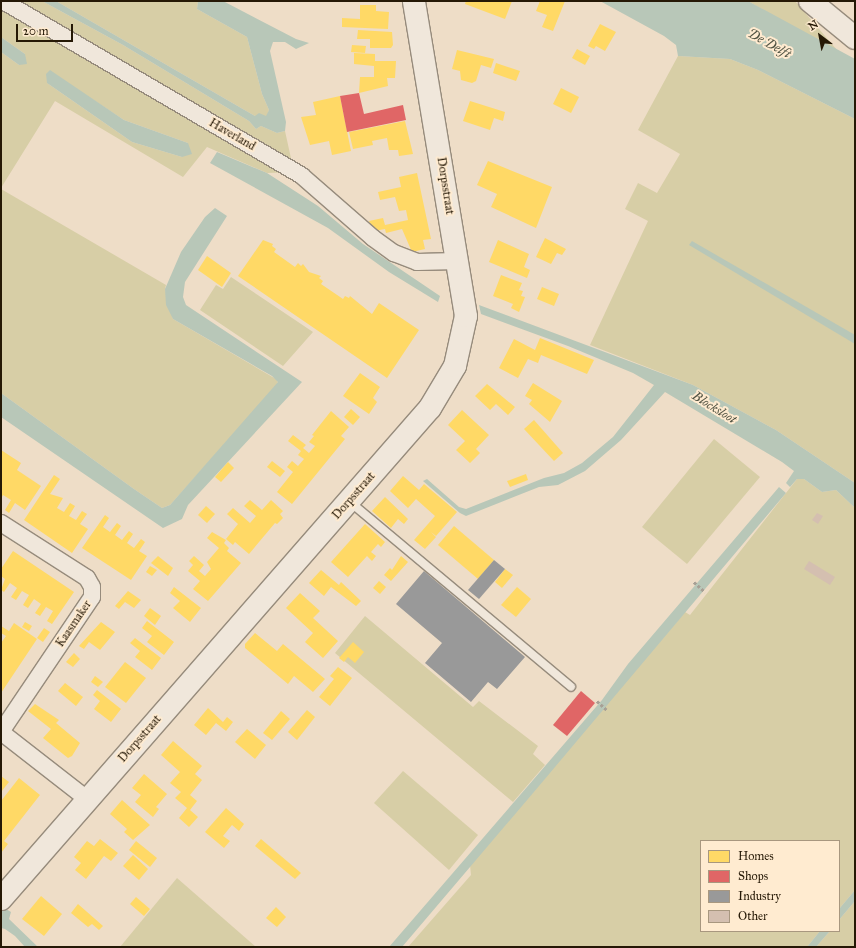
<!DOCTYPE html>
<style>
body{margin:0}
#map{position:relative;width:856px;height:948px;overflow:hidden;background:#eeddc7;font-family:"IM FELL Great Primer",serif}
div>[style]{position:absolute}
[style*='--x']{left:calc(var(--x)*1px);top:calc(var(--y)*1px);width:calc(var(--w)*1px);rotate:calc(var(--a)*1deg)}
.green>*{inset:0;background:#d7cea6}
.water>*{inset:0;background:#b8c7b8}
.homes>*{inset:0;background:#ffd966}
.shops>*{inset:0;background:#e06666}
.industry>*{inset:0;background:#999}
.building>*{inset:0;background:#d4bfb0}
.path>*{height:2.5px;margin-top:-1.25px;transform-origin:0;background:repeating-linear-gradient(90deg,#a7a095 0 3px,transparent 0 5px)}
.roads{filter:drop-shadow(1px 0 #968b7c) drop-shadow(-1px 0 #968b7c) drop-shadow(0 1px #968b7c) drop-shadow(0 -1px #968b7c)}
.lane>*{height:8px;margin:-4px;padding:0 4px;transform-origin:4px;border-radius:4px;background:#f0e7db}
.street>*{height:16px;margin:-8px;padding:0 8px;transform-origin:8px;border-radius:8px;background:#f0e7db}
.secondary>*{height:22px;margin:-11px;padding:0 11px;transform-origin:11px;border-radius:11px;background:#f0e7db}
span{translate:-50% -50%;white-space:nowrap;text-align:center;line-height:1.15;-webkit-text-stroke:4px #ffebd0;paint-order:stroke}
.street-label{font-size:12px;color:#251805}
.water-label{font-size:13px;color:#505242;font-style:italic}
.frame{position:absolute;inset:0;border:2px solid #251805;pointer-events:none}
.legend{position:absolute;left:700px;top:840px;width:140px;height:92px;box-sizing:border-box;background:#ffebd0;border:1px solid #a8977f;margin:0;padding:5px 7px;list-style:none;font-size:12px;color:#251805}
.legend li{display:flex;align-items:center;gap:8px;height:20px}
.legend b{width:20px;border:1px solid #a8977f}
.north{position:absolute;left:800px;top:16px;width:40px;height:40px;-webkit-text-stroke:3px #ffebd0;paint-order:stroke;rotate:328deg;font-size:11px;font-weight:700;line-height:16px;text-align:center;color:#251805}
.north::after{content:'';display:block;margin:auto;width:14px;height:18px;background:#251805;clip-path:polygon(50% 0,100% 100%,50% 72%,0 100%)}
.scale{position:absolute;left:16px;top:24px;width:57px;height:18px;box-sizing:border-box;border:2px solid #251805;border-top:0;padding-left:5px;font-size:12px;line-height:14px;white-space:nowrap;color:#251805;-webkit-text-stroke:3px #ffebd0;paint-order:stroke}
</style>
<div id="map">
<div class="green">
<div style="clip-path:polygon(evenodd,1px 1px,42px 1px,123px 45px,249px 121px,256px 129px,261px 126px,277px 133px,285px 131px,294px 172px,267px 173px,207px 147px,183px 177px,55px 101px,1px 188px,1px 52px,19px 65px,25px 54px,1px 37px,1px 1px,47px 83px,92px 99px,124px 120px,188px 143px,182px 157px,132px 142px,47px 83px)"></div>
<div style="clip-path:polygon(56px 1px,198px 1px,197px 9px,247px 37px,262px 94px,269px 110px,267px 116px,255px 116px)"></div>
<div style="clip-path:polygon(748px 1px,795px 1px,837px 50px,809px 36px)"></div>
<div style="clip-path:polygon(678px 56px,730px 59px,758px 70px,855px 119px,855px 483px,776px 430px,693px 385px,590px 345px,648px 221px,625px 209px,638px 183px,657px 193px,680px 154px,638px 130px)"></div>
<div style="clip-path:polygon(1px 189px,166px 285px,165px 289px,173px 319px,276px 379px,278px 382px,273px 390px,170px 505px,162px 508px,134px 489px,1px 393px)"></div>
<div style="clip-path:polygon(231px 277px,313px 332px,283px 366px,200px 310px,216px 285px,223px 289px)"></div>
<div style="clip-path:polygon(714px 439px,760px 477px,687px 564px,642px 527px)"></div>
<div style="clip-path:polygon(797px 479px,804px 479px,822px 492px,836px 490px,855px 508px,855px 890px,839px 909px,839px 841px,701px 841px,701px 931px,820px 931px,807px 947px,408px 947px,471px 875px,470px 865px,685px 612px,690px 615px)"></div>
<div style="clip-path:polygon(365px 616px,473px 707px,479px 701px,538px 746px,533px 754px,545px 765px,513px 802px,335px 653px)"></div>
<div style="clip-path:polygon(403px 771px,478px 835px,449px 870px,374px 803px)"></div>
<div style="clip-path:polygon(177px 878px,256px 947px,120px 947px)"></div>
<div style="clip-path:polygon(855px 901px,855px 947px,816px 947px,830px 931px,839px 931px,839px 920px)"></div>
</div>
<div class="water">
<div style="clip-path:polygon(42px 1px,56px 1px,255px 116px,259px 113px,266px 116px,269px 110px,262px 94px,247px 37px,197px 9px,198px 1px,223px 1px,296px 39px,309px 43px,296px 49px,285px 42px,273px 42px,270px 51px,286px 122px,285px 131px,277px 133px,261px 126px,256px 129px,249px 121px,123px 45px)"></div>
<div style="clip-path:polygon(600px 1px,748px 1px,855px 59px,855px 119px,758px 70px,730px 59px,678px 56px,676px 45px,664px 36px)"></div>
<div style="clip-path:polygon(1px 37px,25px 54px,27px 64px,19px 65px,1px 52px)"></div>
<div style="clip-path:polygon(50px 70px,124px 120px,188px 143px,192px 154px,182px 157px,132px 142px,47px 83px,46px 74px)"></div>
<div style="clip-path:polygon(217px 152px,267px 173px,318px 206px,363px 244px,440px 296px,438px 302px,389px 272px,328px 228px,210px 163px)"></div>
<div style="clip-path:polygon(215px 208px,227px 216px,185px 282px,183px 297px,186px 305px,302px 382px,188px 505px,182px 519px,163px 528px,1px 417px,1px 393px,134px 489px,162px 508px,170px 505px,278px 382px,272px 376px,173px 319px,166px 305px,165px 289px,181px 252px,205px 217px)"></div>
<div style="clip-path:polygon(692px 241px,855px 335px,855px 344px,689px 245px)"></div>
<div style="clip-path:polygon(479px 305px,693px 385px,776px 430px,855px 483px,855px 508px,836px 490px,822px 492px,804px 479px,797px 479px,790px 487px,786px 483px,794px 471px,782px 462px,665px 392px,621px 440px,585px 471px,558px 485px,539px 487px,466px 516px,460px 513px,423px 481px,427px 479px,459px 507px,466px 509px,544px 478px,564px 473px,582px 463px,613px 437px,654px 385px,633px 373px,568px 346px,481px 314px)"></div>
<div style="clip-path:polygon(779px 487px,786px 493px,539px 786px,402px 947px,389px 947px,602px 700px,628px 664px)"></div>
<div style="clip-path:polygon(855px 890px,855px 901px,839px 920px,839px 909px)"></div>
<div style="clip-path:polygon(1px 906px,11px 912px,9px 919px,38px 947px,25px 947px,15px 936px,5px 929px,1px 928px)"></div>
<div style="clip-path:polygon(820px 931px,830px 931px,816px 947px,807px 947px)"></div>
</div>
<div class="homes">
<div style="clip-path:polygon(466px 1px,512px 1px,505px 19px,465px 4px)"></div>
<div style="clip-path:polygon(540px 1px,565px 1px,553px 31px,542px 27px,547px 15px,536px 11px)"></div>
<div style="clip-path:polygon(360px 5px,376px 5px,376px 11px,389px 12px,388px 29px,342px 27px,342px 18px,360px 19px)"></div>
<div style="clip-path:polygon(600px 24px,616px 32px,605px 51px,596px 46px,594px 49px,588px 46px)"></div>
<div style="clip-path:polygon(358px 30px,392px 32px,393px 45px,391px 48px,370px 48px,370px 39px,357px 39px)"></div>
<div style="clip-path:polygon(352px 45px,366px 46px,365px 53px,351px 52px)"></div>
<div style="clip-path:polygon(577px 49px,590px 56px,585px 65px,572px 58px)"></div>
<div style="clip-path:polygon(457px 50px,494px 59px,491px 68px,481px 65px,476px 81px,472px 83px,461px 80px,460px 71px,452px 69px)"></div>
<div style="clip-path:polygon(354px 53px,375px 54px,375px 61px,396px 61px,395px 78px,387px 78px,388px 86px,359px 93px,360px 77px,374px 77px,374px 66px,354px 64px)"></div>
<div style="clip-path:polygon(496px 63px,520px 71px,516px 81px,493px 73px)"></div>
<div style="clip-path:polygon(561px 88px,579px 97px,571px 113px,553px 104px)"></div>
<div style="clip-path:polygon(340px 96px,351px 151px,332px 155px,329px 141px,310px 145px,301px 117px,316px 115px,313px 102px)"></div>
<div style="clip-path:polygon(470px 101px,505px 112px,503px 121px,494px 118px,490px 130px,463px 121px)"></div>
<div style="clip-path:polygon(405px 121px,413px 154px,399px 156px,398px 150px,389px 150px,387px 138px,372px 141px,373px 145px,353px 149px,349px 132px)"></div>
<div style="clip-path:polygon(488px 161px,552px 187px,536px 228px,491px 207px,497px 194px,477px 185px)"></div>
<div style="clip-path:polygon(417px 173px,431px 239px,423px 240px,425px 249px,412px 252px,402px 229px,386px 233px,385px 229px,374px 231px,369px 221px,383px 218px,385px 225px,408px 220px,406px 210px,399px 211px,395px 197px,380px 200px,378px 192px,401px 187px,399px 177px)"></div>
<div style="clip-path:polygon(545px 238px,566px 249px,562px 255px,557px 253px,551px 264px,536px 257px)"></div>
<div style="clip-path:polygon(263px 240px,273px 244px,272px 246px,276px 249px,274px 252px,295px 267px,298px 263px,301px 266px,303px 264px,309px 272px,321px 276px,319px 278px,323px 281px,321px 284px,343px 299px,345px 296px,349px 298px,350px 296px,372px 314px,379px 303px,419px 330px,387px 378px,238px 276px)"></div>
<div style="clip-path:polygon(498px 240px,529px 254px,524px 267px,530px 270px,527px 278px,489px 262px)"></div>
<div style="clip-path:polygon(207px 256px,231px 273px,222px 287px,198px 270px)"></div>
<div style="clip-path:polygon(501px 275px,522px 283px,519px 290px,523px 291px,521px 296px,525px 297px,519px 312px,511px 308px,513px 304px,493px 296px)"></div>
<div style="clip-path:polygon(542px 287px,559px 294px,554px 306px,537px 299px)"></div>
<div style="clip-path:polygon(540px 338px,594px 360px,587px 374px,541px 355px,538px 363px,528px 359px,518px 378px,499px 368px,514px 339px,535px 350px)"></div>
<div style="clip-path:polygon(360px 373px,380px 387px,373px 398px,377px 402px,369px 414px,343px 396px)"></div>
<div style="clip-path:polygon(533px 383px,562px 401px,550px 422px,529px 404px,532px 400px,525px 396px)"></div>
<div style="clip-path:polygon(487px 384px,515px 407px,508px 415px,496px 404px,490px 410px,475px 396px)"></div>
<div style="clip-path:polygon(351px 409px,360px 417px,353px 425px,344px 417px)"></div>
<div style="clip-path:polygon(462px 410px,489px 435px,476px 449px,480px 453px,470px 463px,456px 450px,465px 441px,448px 425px)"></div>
<div style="clip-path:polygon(331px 411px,349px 427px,341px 436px,345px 439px,292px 504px,277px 492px,293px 472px,287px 467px,292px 461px,298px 466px,304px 459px,298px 455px,301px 451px,288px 441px,293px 435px,306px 445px,303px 448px,309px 453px,315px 446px,309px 442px,314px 436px,312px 435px)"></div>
<div style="clip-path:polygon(534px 420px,563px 453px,554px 461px,524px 429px)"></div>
<div style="clip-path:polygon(1px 450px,21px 463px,17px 470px,41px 486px,25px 510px,15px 503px,9px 513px,5px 510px,11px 500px,3px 495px,1px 499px)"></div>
<div style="clip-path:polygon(272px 461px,285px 471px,280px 477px,267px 467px)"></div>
<div style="clip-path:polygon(228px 462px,234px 468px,221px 482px,215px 477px)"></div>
<div style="clip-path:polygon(526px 474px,528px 480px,510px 487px,507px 481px)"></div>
<div style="clip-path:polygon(54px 475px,60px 479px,50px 494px,63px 498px,57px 508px,64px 512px,70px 503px,75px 506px,69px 516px,76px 520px,82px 511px,87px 514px,80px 524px,88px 529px,72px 553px,24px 520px)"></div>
<div style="clip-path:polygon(403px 476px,419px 490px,424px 484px,457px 512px,436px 536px,431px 532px,436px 537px,425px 549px,414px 540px,435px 516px,416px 499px,408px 508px,390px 491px)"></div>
<div style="clip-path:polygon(385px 497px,408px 519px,404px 524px,398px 519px,391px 528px,372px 511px)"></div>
<div style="clip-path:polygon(250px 500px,262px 510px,271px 500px,283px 511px,280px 514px,283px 518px,277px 524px,275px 523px,249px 554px,235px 542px,233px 545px,226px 539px,238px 524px,227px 514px,233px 508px,250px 523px,256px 516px,244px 506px)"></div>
<div style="clip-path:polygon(206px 506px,215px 514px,207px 523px,198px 515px)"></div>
<div style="clip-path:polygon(105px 515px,109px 518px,103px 527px,110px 532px,117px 523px,121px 526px,115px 535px,122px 540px,129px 531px,133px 534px,127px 543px,134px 548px,141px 539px,145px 542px,139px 551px,147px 556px,131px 580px,82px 548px)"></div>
<div style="clip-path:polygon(365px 524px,385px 542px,381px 547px,378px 544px,371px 552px,376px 556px,372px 561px,367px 556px,348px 577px,331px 562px)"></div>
<div style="clip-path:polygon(454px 526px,494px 560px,478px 579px,438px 545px)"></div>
<div style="clip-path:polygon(212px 532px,226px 540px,224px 543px,229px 548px,227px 551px,241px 563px,208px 601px,193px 589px,200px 581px,188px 571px,193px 565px,189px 561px,194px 556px,204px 565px,199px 571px,205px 576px,211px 569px,207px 562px,219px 548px,207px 538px)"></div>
<div style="clip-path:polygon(13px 551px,74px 592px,52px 624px,47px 621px,53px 611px,46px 607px,40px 616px,35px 613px,41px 604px,34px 599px,28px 608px,23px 605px,29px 595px,22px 591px,16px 600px,11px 597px,17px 588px,10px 583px,4px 592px,1px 590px,5px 579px,1px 576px,1px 569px)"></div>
<div style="clip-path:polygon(158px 556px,173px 568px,168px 576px,151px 563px)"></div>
<div style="clip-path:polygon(401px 556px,408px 562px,391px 581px,384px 575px,390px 568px,392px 570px)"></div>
<div style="clip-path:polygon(150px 566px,157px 570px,152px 576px,146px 572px)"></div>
<div style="clip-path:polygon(505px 569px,513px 575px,502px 588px,495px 582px)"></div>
<div style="clip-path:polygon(321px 570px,339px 585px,341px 582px,361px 601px,356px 606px,331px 587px,324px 596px,309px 583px)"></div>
<div style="clip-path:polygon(379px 581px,386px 587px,380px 594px,373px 588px)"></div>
<div style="clip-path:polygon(174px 587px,201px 608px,190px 622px,173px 608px,180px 601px,170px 593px)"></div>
<div style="clip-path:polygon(517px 587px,531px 599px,516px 617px,501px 605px)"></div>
<div style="clip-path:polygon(128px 591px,141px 600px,134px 608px,125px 602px,119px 609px,115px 606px)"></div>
<div style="clip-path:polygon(300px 593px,320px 611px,313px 618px,338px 641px,323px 658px,305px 642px,313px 633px,286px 608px)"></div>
<div style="clip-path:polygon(150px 608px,161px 616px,155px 625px,144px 616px)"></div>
<div style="clip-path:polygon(147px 621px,174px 642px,164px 655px,147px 642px,152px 636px,142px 628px)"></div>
<div style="clip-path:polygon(25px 622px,32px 626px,29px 631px,22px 627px)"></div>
<div style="clip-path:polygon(101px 622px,115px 632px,100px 650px,89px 642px,84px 649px,79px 646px)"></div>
<div style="clip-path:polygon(14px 623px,37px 639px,1px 693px,1px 643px,6px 636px,1px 633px,1px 626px,9px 631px)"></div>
<div style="clip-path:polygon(44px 628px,50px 632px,43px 642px,37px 638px)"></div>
<div style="clip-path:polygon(255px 633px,277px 651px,283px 644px,325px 679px,313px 692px,294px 676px,288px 684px,245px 648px,245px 644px)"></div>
<div style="clip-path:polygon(135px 638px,161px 658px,152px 670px,135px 657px,140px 651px,130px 643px)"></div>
<div style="clip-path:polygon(353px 642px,364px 652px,355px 663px,348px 657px,344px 662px,339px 658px)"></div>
<div style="clip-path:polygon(74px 653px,80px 659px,73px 667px,66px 662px)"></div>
<div style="clip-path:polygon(125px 662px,146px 678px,126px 703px,105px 687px)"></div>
<div style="clip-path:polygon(338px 667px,352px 678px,330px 706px,319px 697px,334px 679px,330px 676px)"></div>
<div style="clip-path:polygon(95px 676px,103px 682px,98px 687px,91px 682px)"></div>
<div style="clip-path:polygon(65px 683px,83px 697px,76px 706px,58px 691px)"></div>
<div style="clip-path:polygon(97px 690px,121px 709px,111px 722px,94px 709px,100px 701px,93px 695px)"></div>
<div style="clip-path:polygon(35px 704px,59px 720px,56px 723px,80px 743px,72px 756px,68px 758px,43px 738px,51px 729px,28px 711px)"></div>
<div style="clip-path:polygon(208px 708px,223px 722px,227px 717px,233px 722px,226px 731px,216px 723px,206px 735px,194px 725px)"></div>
<div style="clip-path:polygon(307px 710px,315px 717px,297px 740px,288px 732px)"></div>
<div style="clip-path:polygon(281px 711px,290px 719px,272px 740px,263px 733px)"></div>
<div style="clip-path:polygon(247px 729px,266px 745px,255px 759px,235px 742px)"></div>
<div style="clip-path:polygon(173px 741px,202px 766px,195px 774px,202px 780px,190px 795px,197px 801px,190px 810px,198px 817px,189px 827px,179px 818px,187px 808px,175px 798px,181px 792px,170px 783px,180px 772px,161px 755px)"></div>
<div style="clip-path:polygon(144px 774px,167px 794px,156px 807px,159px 809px,153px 817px,135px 802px,141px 795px,132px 788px)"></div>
<div style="clip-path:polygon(1px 776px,9px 782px,1px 792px)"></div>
<div style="clip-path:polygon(19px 778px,40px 795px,4px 841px,8px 844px,1px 853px,1px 801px)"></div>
<div style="clip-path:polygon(122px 800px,150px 825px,133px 840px,124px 832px,127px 829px,110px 814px)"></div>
<div style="clip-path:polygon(226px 808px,244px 824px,239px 831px,232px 825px,223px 836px,230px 841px,224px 848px,205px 832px)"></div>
<div style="clip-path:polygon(100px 839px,118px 853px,111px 861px,104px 856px,86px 879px,75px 870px,81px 863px,74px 857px,87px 841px,94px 846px)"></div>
<div style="clip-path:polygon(261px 839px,301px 873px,295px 879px,255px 846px)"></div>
<div style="clip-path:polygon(136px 841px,157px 858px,150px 867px,129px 850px)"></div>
<div style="clip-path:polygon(133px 855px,148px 869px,139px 880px,123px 866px)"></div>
<div style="clip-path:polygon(41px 896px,62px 914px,44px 936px,22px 919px)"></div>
<div style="clip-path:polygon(136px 897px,150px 909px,144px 916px,130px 904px)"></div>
<div style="clip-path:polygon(78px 904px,103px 926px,99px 930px,92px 924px,88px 927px,71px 913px)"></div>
<div style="clip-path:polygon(276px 907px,286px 917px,277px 927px,266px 918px)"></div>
</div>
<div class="shops">
<div style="clip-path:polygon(359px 93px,364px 114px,403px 105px,406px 120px,347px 132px,340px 96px)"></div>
<div style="clip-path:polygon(581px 691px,595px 703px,567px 736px,553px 725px)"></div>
</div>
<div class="industry">
<div style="clip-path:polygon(494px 560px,505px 569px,479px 599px,468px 590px)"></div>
<div style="clip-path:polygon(424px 571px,525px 657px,497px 689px,488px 682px,471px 702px,425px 663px,442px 643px,396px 604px)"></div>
</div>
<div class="building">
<div style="clip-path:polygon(817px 513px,823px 516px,818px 524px,812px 520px)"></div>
<div style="clip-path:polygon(809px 561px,835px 577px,830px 585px,804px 569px)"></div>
</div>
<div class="path">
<div style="--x:694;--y:582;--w:15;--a:42"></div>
<div style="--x:597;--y:701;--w:13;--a:42"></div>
</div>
<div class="roads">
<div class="lane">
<div style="--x:350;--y:502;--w:288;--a:39.9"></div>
</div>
<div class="street">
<div style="--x:3;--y:1;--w:346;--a:30.3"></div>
<div style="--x:302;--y:176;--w:94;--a:41.1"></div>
<div style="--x:373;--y:238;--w:26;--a:36"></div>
<div style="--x:394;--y:253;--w:25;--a:21"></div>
<div style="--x:417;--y:262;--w:40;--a:-1.4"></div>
<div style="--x:1;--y:523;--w:102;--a:32.6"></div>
<div style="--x:87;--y:578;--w:10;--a:61"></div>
<div style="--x:92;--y:587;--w:10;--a:90"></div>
<div style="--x:92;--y:597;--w:163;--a:124"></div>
<div style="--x:1;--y:732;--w:109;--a:37.9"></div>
</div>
<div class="secondary">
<div style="--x:810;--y:1;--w:58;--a:39.4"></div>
<div style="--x:1;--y:899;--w:652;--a:-48.86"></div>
<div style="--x:430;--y:408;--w:49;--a:-59.2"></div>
<div style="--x:455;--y:366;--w:51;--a:-77.6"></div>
<div style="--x:466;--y:316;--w:319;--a:-99.4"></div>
</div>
</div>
<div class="street-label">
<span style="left:232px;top:135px;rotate:30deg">Haverland</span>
<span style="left:445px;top:186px;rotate:81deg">Dorpsstraat</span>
<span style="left:354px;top:496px;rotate:-49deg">Dorpsstraat</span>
<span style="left:74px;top:624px;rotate:-56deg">Kaasmaker</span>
<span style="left:140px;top:739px;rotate:-49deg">Dorpsstraat</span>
</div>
<div class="water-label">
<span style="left:769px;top:44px;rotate:29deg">De Delft</span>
<span style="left:714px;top:408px;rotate:32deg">Blocksloot</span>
</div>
<div class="frame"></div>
<ul class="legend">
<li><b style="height:11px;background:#ffd966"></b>Homes</li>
<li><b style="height:11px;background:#e06666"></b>Shops</li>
<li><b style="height:11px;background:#999"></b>Industry</li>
<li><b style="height:11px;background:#d4bfb0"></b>Other</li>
</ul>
<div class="north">N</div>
<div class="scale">20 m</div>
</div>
